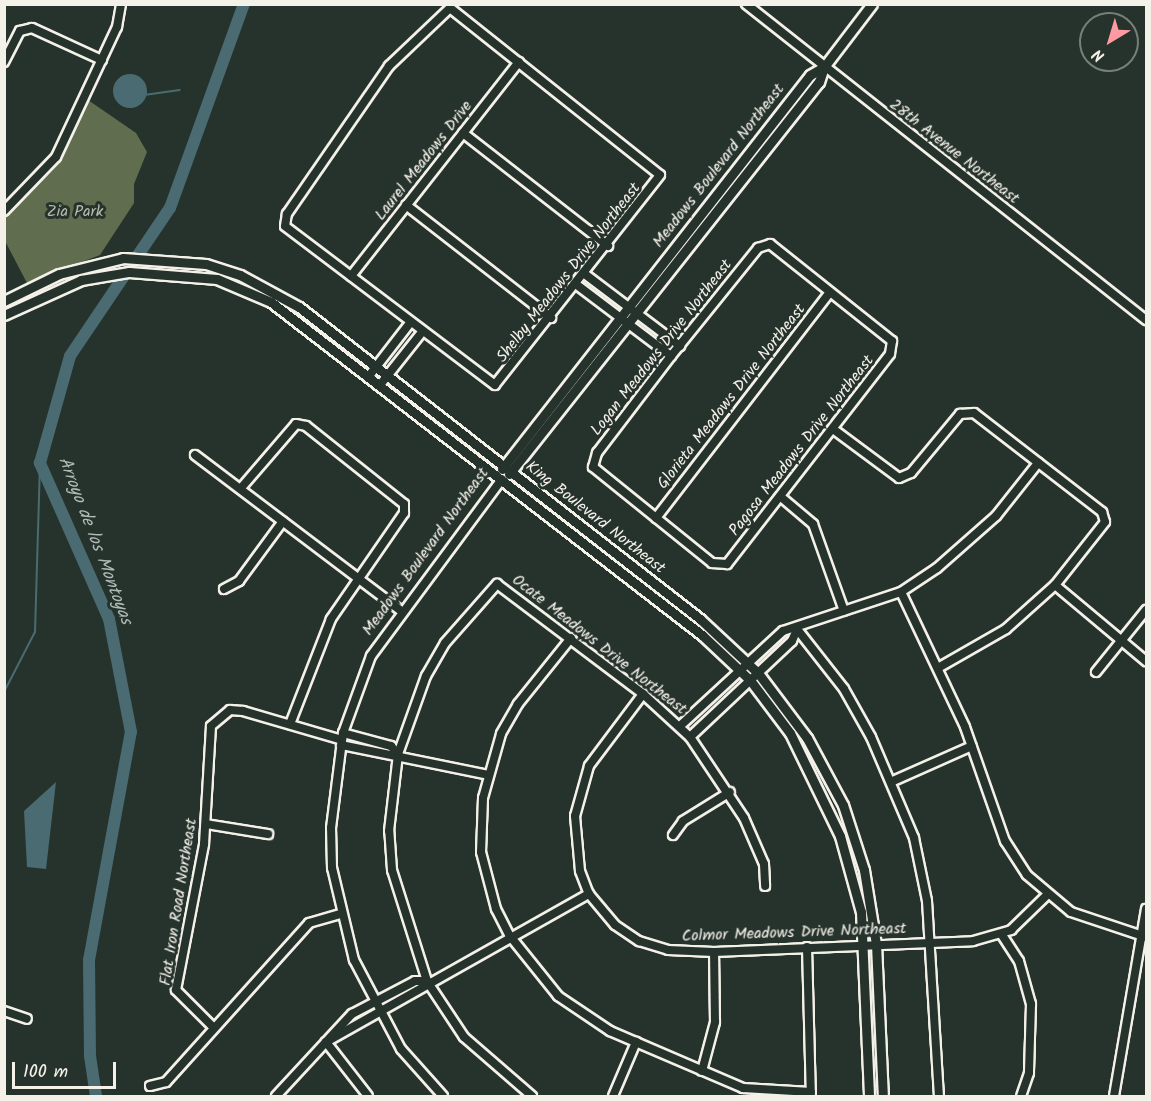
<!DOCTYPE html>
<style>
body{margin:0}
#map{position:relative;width:1151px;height:1101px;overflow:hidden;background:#26332d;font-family:Kalam,sans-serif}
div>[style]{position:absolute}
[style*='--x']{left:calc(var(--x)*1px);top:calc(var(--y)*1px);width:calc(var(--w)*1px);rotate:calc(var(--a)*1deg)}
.green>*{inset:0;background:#606e4f}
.water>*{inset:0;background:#4a6b71}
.round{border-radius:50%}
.stream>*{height:2px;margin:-1px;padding:0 1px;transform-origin:1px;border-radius:1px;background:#4a6b71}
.river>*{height:12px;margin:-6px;padding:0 6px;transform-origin:6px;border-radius:6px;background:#4a6b71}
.roads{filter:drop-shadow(2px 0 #f4f1e8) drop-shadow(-2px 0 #f4f1e8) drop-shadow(0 2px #f4f1e8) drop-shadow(0 -2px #f4f1e8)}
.minor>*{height:8px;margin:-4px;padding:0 4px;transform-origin:4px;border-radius:4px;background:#26332d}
.tertiary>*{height:9px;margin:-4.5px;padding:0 4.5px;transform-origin:4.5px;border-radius:4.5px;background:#26332d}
span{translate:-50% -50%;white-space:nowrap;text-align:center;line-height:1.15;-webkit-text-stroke:6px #26332d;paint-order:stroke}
.street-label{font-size:16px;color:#f4f1e8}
.park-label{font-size:16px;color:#b9bdab}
.water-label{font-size:18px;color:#b0bbb8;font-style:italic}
.frame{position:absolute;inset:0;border:6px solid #f4f1e8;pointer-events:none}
.north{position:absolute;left:1079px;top:12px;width:60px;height:60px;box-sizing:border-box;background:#26332d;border:2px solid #787f78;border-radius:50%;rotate:218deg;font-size:16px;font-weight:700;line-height:24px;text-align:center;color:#f4f1e8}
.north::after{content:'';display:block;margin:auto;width:21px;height:27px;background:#ff9aa2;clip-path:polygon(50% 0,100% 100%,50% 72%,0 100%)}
.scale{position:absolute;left:12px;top:1062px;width:104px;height:27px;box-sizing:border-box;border:3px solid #f4f1e8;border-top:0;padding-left:8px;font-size:18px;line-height:21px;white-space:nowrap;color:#f4f1e8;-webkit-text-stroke:4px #26332d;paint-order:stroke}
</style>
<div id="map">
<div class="green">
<div style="clip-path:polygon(88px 100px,136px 133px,147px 152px,134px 184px,134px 203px,100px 255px,27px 283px,5px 241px,5px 217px,53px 170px)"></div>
</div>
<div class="water">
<div class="round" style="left:113px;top:74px;width:34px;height:34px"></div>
<div style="clip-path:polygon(56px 782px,46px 869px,27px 867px,24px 811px)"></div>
</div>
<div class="stream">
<div style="--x:144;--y:95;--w:36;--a:-8"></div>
<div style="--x:4;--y:692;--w:68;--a:-62.7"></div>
<div style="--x:35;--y:632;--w:169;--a:-88.3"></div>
</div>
<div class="river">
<div style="--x:96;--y:1096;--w:40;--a:-98.5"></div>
<div style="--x:90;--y:1056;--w:96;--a:-90.6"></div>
<div style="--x:89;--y:960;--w:232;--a:-79.6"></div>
<div style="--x:131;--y:732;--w:115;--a:-101"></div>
<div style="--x:109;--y:619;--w:171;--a:-113.9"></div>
<div style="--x:40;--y:463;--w:111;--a:-74.3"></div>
<div style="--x:70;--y:356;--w:179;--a:-56"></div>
<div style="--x:170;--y:208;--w:217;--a:-70.1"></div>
</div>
<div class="roads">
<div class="minor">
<div style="--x:746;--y:4;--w:510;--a:38.31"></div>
<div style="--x:450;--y:8;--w:268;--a:38.5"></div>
<div style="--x:660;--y:175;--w:267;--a:128.2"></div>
<div style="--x:495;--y:385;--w:263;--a:-142.9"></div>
<div style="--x:285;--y:226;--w:12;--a:-81"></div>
<div style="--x:287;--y:214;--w:180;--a:-55.4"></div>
<div style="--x:389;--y:66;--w:84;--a:-43.6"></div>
<div style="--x:4;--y:62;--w:35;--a:-63"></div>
<div style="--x:20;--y:31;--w:12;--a:-14"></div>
<div style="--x:32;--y:28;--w:77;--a:24.6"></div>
<div style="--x:463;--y:133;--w:184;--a:37.9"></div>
<div style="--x:406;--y:205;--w:184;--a:37.9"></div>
<div style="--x:4;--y:211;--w:75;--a:-46.1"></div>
<div style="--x:56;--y:157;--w:144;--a:-64.9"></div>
<div style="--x:117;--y:27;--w:23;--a:-80"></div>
<div style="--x:770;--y:244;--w:156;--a:38.5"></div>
<div style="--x:892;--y:341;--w:13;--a:99"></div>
<div style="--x:890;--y:354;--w:266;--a:127.8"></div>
<div style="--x:727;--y:564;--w:15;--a:-176"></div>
<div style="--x:712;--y:563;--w:153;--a:-141.1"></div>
<div style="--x:593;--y:467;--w:15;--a:-74"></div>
<div style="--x:597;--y:453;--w:122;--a:-52.7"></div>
<div style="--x:671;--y:356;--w:139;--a:-51.1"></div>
<div style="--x:758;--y:248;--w:13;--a:-18"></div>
<div style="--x:586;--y:275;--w:118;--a:37.1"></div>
<div style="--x:351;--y:276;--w:272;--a:-51.9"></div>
<div style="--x:577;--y:285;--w:118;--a:37.1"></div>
<div style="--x:369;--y:376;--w:67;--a:-52.3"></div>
<div style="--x:380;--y:385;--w:68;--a:-51.6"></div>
<div style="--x:833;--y:429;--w:82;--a:36.6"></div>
<div style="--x:899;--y:478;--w:13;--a:-23"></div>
<div style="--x:911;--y:473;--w:77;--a:-50.3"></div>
<div style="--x:960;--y:414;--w:14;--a:-4"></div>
<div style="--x:974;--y:413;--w:162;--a:37.7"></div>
<div style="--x:1102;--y:512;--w:10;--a:73"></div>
<div style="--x:1105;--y:522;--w:80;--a:128.4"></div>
<div style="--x:1055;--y:585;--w:66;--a:138.1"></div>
<div style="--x:1006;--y:629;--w:78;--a:150.2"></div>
<div style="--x:195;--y:455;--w:257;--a:37.1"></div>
<div style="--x:241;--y:488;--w:84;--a:-49.3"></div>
<div style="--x:296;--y:424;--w:10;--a:11"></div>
<div style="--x:306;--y:426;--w:125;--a:38.5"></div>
<div style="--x:404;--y:504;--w:9;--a:90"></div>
<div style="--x:404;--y:513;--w:129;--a:124.6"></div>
<div style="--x:331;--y:619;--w:113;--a:111.3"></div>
<div style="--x:781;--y:497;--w:42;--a:40.2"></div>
<div style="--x:813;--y:524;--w:92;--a:70.4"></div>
<div style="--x:656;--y:518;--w:285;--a:-52.4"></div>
<div style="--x:1055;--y:585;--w:119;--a:39.9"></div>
<div style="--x:224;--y:589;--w:17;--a:-28"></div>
<div style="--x:239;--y:581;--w:74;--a:-53.7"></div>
<div style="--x:901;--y:592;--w:149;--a:64.6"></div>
<div style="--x:965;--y:727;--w:121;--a:70.7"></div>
<div style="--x:1005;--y:841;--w:40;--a:57.1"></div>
<div style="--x:1027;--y:875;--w:57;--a:40.1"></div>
<div style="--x:1071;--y:912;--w:79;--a:18.4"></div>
<div style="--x:797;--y:629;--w:76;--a:51.9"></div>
<div style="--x:844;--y:689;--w:55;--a:60.6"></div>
<div style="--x:871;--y:737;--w:110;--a:66.9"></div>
<div style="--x:914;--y:838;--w:64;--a:78.3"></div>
<div style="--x:927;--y:901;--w:195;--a:86.5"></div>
<div style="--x:571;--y:638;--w:85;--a:128.8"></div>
<div style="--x:518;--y:704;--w:34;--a:120"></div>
<div style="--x:501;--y:734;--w:66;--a:105.7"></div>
<div style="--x:483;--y:798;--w:54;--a:92.1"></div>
<div style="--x:481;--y:852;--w:59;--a:75.3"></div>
<div style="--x:496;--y:909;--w:30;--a:63"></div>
<div style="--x:510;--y:936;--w:77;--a:51.3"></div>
<div style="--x:558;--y:996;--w:63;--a:33.9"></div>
<div style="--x:610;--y:1031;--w:145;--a:23.2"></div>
<div style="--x:743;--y:1088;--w:68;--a:3.4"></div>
<div style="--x:1096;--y:672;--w:80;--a:-51.1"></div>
<div style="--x:643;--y:694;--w:90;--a:126.9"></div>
<div style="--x:589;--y:766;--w:52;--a:105.6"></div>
<div style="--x:575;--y:816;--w:55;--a:84.8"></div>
<div style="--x:580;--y:871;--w:25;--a:69"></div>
<div style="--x:589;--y:894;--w:40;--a:50"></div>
<div style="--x:615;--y:925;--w:29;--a:34"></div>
<div style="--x:639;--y:941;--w:30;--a:17"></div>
<div style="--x:668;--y:950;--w:46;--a:2.5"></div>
<div style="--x:714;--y:952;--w:259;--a:-2.4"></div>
<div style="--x:973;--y:941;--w:40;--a:-16"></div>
<div style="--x:1011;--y:930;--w:50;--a:-44.2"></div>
<div style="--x:680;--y:726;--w:140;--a:-42.7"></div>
<div style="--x:783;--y:631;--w:124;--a:-18.3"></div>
<div style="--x:901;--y:592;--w:43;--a:-33.7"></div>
<div style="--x:937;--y:568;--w:79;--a:-41.4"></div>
<div style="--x:996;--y:516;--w:68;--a:-51.6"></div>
<div style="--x:343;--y:733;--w:50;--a:15.2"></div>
<div style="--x:391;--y:746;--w:11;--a:49"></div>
<div style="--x:690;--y:737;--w:140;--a:-43.3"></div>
<div style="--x:792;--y:641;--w:13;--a:-67"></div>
<div style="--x:341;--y:745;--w:150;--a:11.5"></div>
<div style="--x:893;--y:781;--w:86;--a:-23.9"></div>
<div style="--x:206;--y:824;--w:63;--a:9.2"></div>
<div style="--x:673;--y:835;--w:17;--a:-54"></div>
<div style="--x:683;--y:821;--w:55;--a:-31.7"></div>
<div style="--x:1002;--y:935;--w:31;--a:57"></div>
<div style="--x:1019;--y:961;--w:45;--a:74.4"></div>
<div style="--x:1031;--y:1004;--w:69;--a:91.7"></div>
<div style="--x:1029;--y:1073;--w:24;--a:109"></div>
<div style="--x:807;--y:947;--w:148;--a:88.5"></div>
<div style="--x:4;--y:1011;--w:24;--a:19"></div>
<div style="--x:214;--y:1028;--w:54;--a:-135"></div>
<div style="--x:176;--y:990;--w:149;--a:-79.1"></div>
<div style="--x:204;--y:844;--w:118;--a:-86.6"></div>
<div style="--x:211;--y:726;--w:25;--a:-40"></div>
<div style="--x:230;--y:710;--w:13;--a:4"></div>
<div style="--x:243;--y:711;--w:103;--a:16.3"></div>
<div style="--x:326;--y:1042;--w:302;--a:-29.4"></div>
<div style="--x:326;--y:1042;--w:68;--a:52.1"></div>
<div style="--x:702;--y:1071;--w:51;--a:-75.1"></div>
<div style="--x:715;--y:1022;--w:70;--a:-90.8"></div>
<div style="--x:150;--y:1086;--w:16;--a:-14"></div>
<div style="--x:166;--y:1082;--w:214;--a:-48"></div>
<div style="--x:309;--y:923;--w:32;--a:-16"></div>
<div style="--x:276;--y:1096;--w:112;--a:-47.2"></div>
<div style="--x:352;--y:1014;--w:71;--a:-27.6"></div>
<div style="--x:415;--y:981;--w:12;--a:0"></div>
<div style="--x:443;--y:1096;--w:63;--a:-131.8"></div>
<div style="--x:401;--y:1049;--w:101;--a:-117.8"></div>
<div style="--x:354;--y:960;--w:95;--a:-103.4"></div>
<div style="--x:332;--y:868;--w:40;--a:-91.4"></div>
<div style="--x:331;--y:828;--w:96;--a:-82.8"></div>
<div style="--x:343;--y:733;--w:82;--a:-70"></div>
<div style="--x:371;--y:656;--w:220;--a:-53.5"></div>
<div style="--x:532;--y:1096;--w:90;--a:-139.1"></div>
<div style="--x:464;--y:1037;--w:67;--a:-123.5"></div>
<div style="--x:427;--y:981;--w:116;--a:-107.5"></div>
<div style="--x:392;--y:870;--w:39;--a:-94"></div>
<div style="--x:389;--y:831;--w:78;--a:-83.3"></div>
<div style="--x:398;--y:754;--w:83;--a:-70.3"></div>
<div style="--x:426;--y:676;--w:38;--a:-60"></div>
<div style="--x:445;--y:643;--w:79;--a:-48.6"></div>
<div style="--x:497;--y:584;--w:183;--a:37"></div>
<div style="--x:643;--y:694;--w:64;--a:42.5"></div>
<div style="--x:690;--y:737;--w:97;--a:56.3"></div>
<div style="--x:744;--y:818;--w:50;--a:66.5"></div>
<div style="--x:764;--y:864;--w:22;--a:87"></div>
<div style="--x:613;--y:1096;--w:59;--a:-66.9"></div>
<div style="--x:1114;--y:1096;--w:190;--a:-80.3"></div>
</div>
<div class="tertiary">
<div style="--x:4;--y:301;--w:61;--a:-26.1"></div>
<div style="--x:59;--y:274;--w:66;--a:-14"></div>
<div style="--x:123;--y:258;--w:83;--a:4.1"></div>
<div style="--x:206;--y:264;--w:36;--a:18"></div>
<div style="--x:240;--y:275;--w:67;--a:28.5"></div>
<div style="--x:299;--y:307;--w:508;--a:37.88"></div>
<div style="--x:700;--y:619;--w:79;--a:43"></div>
<div style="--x:758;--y:673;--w:81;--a:53"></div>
<div style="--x:807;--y:738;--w:76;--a:61.8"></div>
<div style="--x:843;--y:805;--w:68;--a:72.1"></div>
<div style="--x:864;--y:870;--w:75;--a:80.8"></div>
<div style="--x:876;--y:944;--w:152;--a:87.4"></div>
<div style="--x:4;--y:315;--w:85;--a:-24.4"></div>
<div style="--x:81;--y:280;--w:49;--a:-9.5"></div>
<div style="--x:129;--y:272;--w:88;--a:4.5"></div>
<div style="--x:217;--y:279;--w:59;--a:23.1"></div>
<div style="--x:271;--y:302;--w:545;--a:37.69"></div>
<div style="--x:702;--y:635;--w:66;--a:43.2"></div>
<div style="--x:750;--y:680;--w:66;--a:53"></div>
<div style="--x:790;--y:733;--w:114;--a:64.1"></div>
<div style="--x:840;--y:836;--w:79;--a:74.6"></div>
<div style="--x:861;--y:912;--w:184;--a:87.5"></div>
<div style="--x:502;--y:469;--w:500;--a:-51.98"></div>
<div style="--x:810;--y:75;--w:16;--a:-30"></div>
<div style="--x:509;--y:474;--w:500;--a:-51.7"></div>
<div style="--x:819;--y:82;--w:16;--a:-72"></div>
<div style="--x:824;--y:67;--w:79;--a:-52.7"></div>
</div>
</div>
<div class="street-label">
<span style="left:954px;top:152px;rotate:38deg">28th Avenue Northeast</span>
<span style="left:424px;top:161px;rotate:-52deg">Laurel Meadows Drive</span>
<span style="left:719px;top:166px;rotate:-52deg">Meadows Boulevard Northeast</span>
<span style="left:569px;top:273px;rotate:-52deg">Shelby Meadows Drive Northeast</span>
<span style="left:662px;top:348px;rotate:-52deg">Logan Meadows Drive Northeast</span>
<span style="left:732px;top:397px;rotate:-52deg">Glorieta Meadows Drive Northeast</span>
<span style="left:802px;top:446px;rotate:-52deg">Pagosa Meadows Drive Northeast</span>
<span style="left:595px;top:518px;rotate:38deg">King Boulevard Northeast</span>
<span style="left:426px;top:552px;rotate:-54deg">Meadows Boulevard Northeast</span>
<span style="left:599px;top:645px;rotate:38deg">Ocate Meadows Drive Northeast</span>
<span style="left:179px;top:902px;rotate:-81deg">Flat Iron Road Northeast</span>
<span style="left:794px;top:933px;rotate:-2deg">Colmor Meadows Drive Northeast</span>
</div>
<div class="park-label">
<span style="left:75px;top:212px">Zia Park</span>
</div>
<div class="water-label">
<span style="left:94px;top:541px;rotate:69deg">Arroyo de los Montoyas</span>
</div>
<div class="frame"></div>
<div class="north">N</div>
<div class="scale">100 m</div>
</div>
